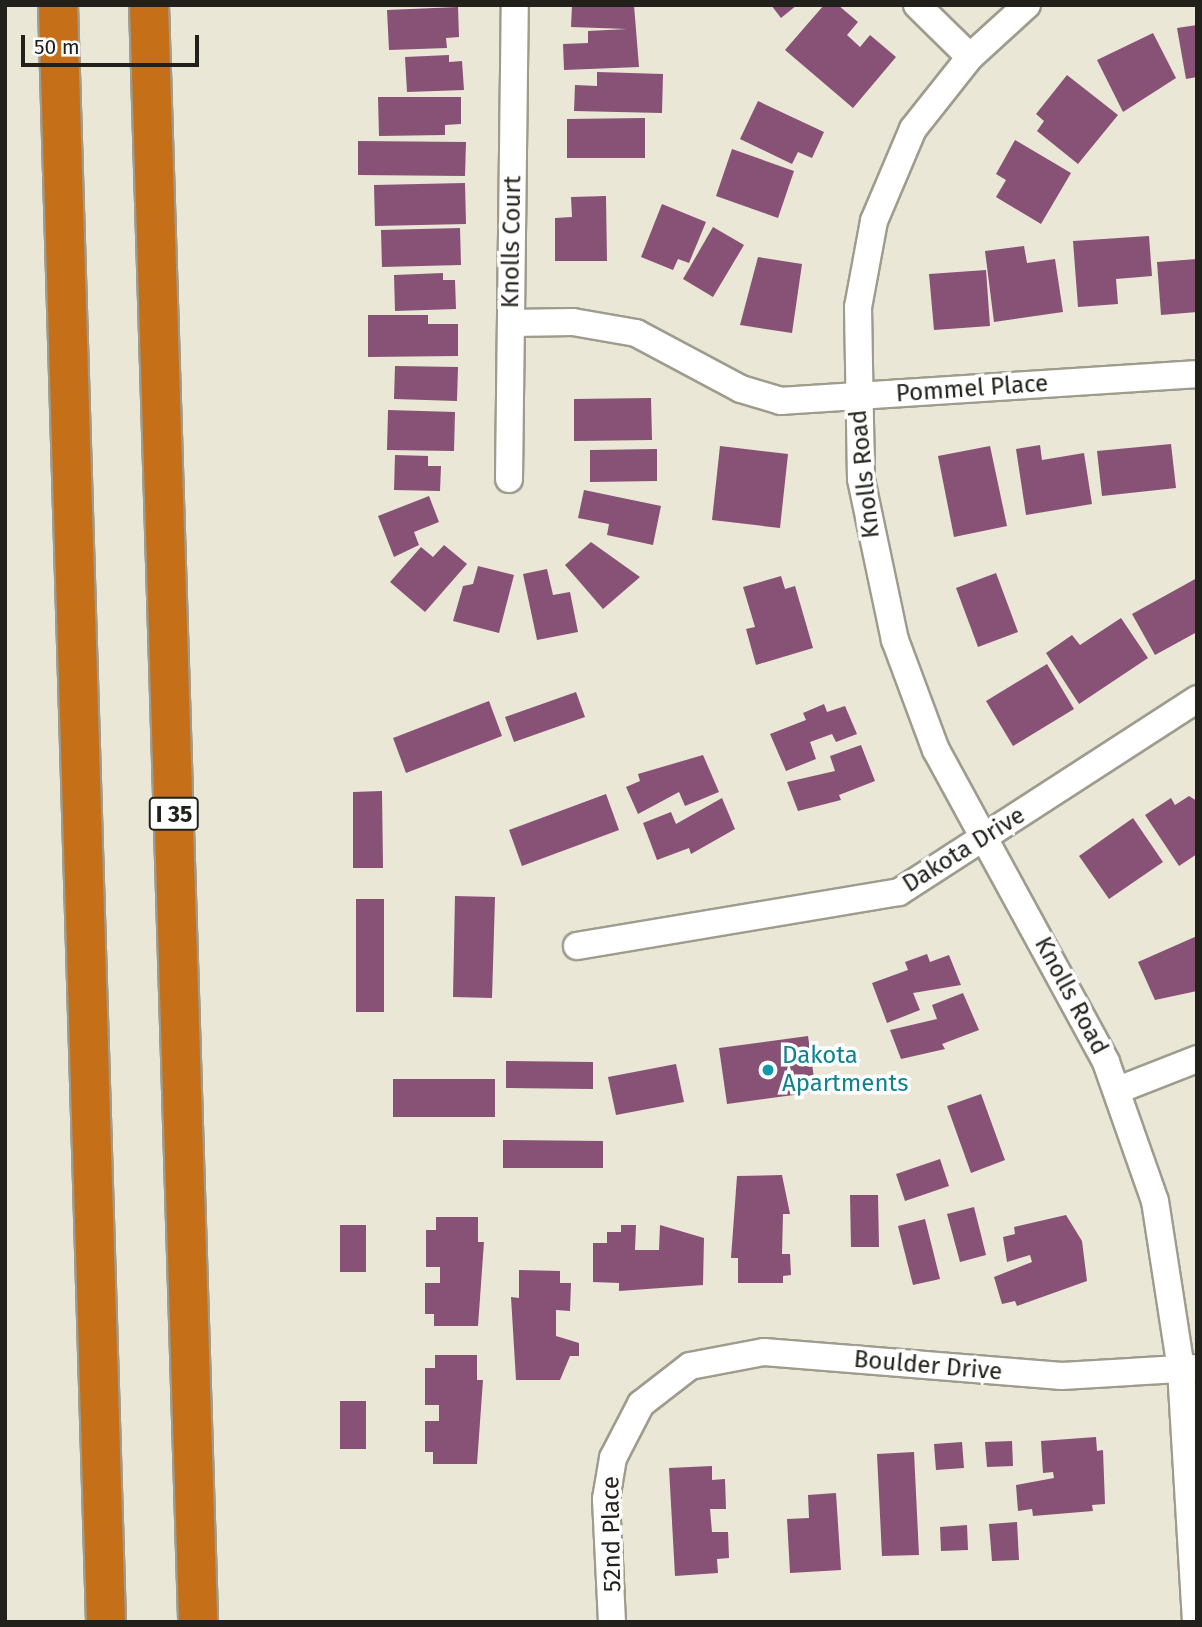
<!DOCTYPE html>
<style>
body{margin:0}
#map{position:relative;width:1202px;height:1627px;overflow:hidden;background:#eae7d7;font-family:"Fira Sans",sans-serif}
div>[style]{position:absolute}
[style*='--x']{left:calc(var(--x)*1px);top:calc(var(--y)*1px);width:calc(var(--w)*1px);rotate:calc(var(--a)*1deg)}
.building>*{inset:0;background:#885176}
.roads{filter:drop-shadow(2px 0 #9f9c8e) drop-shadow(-2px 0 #9f9c8e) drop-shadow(0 2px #9f9c8e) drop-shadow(0 -2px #9f9c8e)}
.street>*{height:26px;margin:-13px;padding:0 13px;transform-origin:13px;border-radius:13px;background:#fff}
.highway>*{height:38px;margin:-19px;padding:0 19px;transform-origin:19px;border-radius:19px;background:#c57019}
.dots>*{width:19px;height:19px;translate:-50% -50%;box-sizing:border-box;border:4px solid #fff;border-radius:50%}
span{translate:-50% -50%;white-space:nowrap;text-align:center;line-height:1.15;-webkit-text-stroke:7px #fff;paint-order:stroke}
.shield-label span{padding:2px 5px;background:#fff;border:2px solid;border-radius:5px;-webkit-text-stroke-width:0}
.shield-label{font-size:23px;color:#21201a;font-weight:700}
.street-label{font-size:24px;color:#21201a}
.culture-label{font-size:24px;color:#0d838f}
.left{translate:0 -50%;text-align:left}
.frame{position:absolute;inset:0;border:7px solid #21201a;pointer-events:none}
.scale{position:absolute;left:21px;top:35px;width:178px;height:32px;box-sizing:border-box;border:4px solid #21201a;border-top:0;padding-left:9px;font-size:21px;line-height:24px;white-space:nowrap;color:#21201a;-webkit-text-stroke:5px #fff;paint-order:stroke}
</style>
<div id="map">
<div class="building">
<div style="clip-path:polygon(572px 5px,634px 5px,639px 67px,564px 70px,563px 44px,588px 43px,588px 31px,627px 29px,571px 27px)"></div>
<div style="clip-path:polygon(771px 5px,797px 5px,781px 18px)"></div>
<div style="clip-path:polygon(824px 5px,838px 5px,858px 22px,847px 35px,860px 47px,870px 35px,896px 57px,853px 108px,785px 50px)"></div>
<div style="clip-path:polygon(458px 7px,459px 37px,446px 38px,447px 48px,389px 50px,387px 10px)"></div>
<div style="clip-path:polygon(1197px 25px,1197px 77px,1186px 79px,1177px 28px)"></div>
<div style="clip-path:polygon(1153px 33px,1176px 78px,1123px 112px,1097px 60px)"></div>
<div style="clip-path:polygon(449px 55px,449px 62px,462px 61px,464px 90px,407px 92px,405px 57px)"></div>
<div style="clip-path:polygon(597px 72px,663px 74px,662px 113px,574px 111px,575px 85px,597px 86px)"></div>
<div style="clip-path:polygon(1067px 75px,1118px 115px,1078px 164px,1037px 131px,1044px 121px,1036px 114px)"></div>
<div style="clip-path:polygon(378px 97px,461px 97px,461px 124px,445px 125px,445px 135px,379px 136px)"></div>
<div style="clip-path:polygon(758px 101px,824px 132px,812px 158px,798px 152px,792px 164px,740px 139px)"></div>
<div style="clip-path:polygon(645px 118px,645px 158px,567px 158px,567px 119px)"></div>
<div style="clip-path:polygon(1015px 140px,1071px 173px,1041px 224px,996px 197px,1006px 180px,996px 174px)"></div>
<div style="clip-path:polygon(358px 141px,466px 142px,465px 176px,358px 175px)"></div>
<div style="clip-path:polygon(732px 149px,794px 171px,778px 218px,716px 196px)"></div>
<div style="clip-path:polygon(465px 183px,466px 224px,375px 226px,374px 185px)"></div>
<div style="clip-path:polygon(606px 196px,607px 261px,555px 261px,555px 218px,572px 217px,571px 197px)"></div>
<div style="clip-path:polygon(662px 204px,706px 222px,689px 263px,678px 259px,673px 270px,641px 257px)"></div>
<div style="clip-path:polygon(713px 227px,744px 245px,713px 297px,683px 279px)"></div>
<div style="clip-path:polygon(460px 228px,461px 265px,382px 267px,381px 230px)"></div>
<div style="clip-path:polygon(1149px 236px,1152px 276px,1116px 279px,1118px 304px,1078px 307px,1073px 241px)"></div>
<div style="clip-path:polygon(1024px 246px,1027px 263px,1055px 259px,1063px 312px,994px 322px,985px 251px)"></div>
<div style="clip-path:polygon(758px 257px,802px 264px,792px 333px,740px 325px)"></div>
<div style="clip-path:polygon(1197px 259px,1197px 312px,1161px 315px,1157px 262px)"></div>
<div style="clip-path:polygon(986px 270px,990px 326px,934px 330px,929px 274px)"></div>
<div style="clip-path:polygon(443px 273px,443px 280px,455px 280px,456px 309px,395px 311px,394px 275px)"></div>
<div style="clip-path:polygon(368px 315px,428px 315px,428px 324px,458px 324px,458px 356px,368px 357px)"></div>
<div style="clip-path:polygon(395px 366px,458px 367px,457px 401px,394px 399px)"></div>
<div style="clip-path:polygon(651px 398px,652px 440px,574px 441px,574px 399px)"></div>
<div style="clip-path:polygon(388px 410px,455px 412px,454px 451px,387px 450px)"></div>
<div style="clip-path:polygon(1171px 444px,1176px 488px,1102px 496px,1097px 451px)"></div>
<div style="clip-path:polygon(1040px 445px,1042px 460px,1084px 453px,1092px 504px,1026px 515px,1016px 449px)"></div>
<div style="clip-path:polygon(720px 446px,788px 454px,780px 528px,712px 520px)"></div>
<div style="clip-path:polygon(990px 446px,1007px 526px,954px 537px,938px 456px)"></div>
<div style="clip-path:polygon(657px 449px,657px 481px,590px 482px,590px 450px)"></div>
<div style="clip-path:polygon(395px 455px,428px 456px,428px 466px,441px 466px,440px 491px,394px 490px)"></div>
<div style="clip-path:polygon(584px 490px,661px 506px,653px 545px,607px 535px,609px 524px,578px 518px)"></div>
<div style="clip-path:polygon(429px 496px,439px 522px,414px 532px,419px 545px,394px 557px,378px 516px)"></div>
<div style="clip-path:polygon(591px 542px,640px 577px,603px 609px,565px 565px)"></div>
<div style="clip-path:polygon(444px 545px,467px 564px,425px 612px,390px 582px,421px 547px,433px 557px)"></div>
<div style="clip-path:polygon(478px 566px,514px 575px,499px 633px,453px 621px,463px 586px,473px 584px)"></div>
<div style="clip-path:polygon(547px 569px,553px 595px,570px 592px,578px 632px,537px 640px,523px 574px)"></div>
<div style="clip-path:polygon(996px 573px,1018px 632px,978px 647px,956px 588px)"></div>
<div style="clip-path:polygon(781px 576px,785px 589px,795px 586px,813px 648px,756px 665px,746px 629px,755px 627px,743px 587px)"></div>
<div style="clip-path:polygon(1197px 578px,1197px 632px,1155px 655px,1132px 614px)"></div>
<div style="clip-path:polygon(1121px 618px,1148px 658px,1079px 704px,1046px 653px,1072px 635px,1080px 645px)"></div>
<div style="clip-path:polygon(1047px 664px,1074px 709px,1013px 746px,986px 701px)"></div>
<div style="clip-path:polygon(576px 692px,585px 717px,514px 742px,505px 717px)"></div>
<div style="clip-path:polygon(489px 701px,502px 736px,406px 773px,393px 738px)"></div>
<div style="clip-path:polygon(824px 704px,827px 712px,845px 706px,857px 734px,836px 742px,832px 734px,810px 742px,816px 759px,786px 771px,770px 734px,806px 720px,803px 713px)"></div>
<div style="clip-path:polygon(861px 745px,875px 781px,839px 795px,841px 800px,798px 811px,787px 782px,835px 771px,830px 756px)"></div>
<div style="clip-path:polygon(703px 755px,719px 792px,685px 806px,679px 792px,638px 814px,626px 787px,640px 781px,638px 774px)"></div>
<div style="clip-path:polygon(382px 791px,383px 868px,353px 868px,353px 792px)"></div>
<div style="clip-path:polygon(606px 794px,619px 830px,522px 866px,509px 830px)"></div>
<div style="clip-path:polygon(1189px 796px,1197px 801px,1197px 854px,1179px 866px,1145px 815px,1171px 798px,1175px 805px)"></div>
<div style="clip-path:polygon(722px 798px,735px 829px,691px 854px,689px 848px,657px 860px,643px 823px,671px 812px,676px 824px)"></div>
<div style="clip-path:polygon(1133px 818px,1163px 862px,1109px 899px,1079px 856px)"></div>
<div style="clip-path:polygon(455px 896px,495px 897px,492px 998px,453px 997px)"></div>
<div style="clip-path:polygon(356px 899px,384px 899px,384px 1012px,356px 1012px)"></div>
<div style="clip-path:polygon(1197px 936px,1197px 991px,1155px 1000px,1138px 962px)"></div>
<div style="clip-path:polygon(927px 954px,930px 962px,949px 955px,961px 985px,913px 993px,920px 1010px,887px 1023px,872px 983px,908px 970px,905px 962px)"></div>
<div style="clip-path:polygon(963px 993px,979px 1030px,942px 1044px,945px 1049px,901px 1059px,890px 1030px,937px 1019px,932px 1005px)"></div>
<div style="clip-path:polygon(808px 1036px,816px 1092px,727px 1104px,719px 1048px)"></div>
<div style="clip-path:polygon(506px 1061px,593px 1062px,593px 1089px,506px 1088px)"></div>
<div style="clip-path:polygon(676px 1064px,684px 1102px,616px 1115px,608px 1077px)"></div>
<div style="clip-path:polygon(393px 1079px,495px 1079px,495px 1117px,393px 1117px)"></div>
<div style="clip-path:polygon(981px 1094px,1005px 1160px,971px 1173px,947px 1106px)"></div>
<div style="clip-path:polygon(503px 1140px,603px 1141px,603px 1168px,503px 1168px)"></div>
<div style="clip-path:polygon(940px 1159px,949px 1186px,905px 1201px,896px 1174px)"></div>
<div style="clip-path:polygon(782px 1175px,790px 1214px,783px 1214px,782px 1254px,790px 1254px,791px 1275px,783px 1276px,783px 1283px,738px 1283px,738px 1258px,731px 1258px,737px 1176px)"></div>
<div style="clip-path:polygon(850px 1195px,878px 1195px,879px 1247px,851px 1247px)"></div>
<div style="clip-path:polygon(974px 1207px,986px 1255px,960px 1262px,947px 1214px)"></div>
<div style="clip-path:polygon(1066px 1215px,1082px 1241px,1087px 1281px,1017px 1306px,1015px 1301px,1002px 1304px,994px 1277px,1032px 1262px,1030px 1255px,1007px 1262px,1003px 1237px,1015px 1234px,1014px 1227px)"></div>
<div style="clip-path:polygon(436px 1217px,478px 1217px,478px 1242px,484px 1242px,478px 1326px,434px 1326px,434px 1314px,425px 1314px,425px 1283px,440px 1283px,440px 1267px,426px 1267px,426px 1230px,436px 1230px)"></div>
<div style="clip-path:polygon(925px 1219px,940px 1279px,913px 1285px,898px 1226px)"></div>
<div style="clip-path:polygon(340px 1225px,366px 1225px,366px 1272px,340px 1272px)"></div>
<div style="clip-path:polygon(621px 1225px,636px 1225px,635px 1250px,659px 1250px,660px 1225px,704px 1238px,703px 1285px,619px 1291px,619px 1283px,593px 1282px,593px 1243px,607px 1243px,607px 1232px,621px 1232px)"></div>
<div style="clip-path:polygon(519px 1270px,560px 1271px,560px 1283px,571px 1283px,570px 1311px,556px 1310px,556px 1336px,579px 1343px,579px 1356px,570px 1356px,560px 1380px,516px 1380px,511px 1297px,519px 1298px)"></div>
<div style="clip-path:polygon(435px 1355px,477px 1355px,477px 1380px,483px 1380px,477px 1464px,433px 1464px,433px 1452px,425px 1452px,425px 1421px,439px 1421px,439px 1405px,425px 1405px,425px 1368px,435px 1368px)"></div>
<div style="clip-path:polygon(340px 1401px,366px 1401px,366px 1449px,340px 1449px)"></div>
<div style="clip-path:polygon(1096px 1437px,1097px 1451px,1103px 1450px,1105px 1504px,1092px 1505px,1093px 1511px,1033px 1516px,1032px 1509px,1018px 1511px,1016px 1485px,1054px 1478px,1053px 1472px,1043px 1473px,1041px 1441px)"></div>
<div style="clip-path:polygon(1012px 1441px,1013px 1466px,987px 1467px,985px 1442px)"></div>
<div style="clip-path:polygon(962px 1442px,964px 1468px,936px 1470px,934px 1444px)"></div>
<div style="clip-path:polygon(914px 1452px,919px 1555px,882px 1556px,877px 1454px)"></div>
<div style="clip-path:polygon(712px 1466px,712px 1480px,725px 1479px,726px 1509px,710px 1509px,712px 1532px,728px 1532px,729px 1558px,717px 1559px,718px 1573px,675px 1576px,669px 1468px)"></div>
<div style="clip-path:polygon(836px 1493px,841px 1570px,790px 1573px,787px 1519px,809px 1518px,808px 1495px)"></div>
<div style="clip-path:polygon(1017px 1522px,1019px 1560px,992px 1561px,989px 1524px)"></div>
<div style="clip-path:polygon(967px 1525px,968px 1550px,941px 1551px,940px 1527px)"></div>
</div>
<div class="roads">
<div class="street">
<div style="--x:917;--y:5;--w:74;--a:44.5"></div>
<div style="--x:1027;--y:5;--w:77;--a:137.6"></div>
<div style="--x:970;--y:57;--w:92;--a:128.4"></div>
<div style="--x:913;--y:129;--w:100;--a:113"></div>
<div style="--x:874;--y:221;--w:87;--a:100.5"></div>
<div style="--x:858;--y:307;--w:172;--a:89"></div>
<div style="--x:861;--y:479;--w:165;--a:78.1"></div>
<div style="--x:895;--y:640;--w:117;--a:69.6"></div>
<div style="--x:936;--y:750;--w:355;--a:61.4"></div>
<div style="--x:1106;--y:1062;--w:147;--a:70.6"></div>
<div style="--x:1155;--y:1201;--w:170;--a:81.2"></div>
<div style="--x:1181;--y:1369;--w:253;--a:86.6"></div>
<div style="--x:511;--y:323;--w:62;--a:-0.9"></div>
<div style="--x:573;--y:322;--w:64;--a:9.9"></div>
<div style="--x:636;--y:333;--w:119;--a:28.1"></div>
<div style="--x:741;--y:389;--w:42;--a:16.7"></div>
<div style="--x:781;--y:401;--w:417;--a:-3.7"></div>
<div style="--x:509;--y:479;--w:474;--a:-89.3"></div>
<div style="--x:577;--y:946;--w:326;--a:-9.5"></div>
<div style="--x:899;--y:892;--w:355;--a:-32.9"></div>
<div style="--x:1118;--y:1090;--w:85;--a:-21.4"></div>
<div style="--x:612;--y:1622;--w:123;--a:-92.8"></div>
<div style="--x:606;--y:1499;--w:42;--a:-80.3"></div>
<div style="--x:613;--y:1458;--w:61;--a:-62.6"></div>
<div style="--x:641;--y:1404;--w:62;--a:-37.8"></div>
<div style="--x:690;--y:1366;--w:75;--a:-10.7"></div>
<div style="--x:764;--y:1352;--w:299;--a:4.6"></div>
<div style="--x:1062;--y:1376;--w:135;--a:-3.4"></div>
</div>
<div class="highway">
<div style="--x:58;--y:5;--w:1618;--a:88.3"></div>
<div style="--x:149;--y:5;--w:1618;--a:88.26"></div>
</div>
</div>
<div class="dots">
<div style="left:768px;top:1070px;background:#0f9aa8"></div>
</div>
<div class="shield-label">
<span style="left:174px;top:814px">I 35</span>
</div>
<div class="street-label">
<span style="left:512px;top:242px;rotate:-89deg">Knolls Court</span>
<span style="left:972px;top:389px;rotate:-4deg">Pommel Place</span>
<span style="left:865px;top:474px;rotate:-96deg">Knolls Road</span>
<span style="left:964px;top:850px;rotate:-32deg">Dakota Drive</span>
<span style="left:1071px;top:996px;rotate:62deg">Knolls Road</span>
<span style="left:928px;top:1366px;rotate:5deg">Boulder Drive</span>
<span style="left:612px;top:1534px;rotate:-91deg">52nd Place</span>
</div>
<div class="culture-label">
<span class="left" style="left:782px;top:1070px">Dakota<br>Apartments</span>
</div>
<div class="frame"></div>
<div class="scale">50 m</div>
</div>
